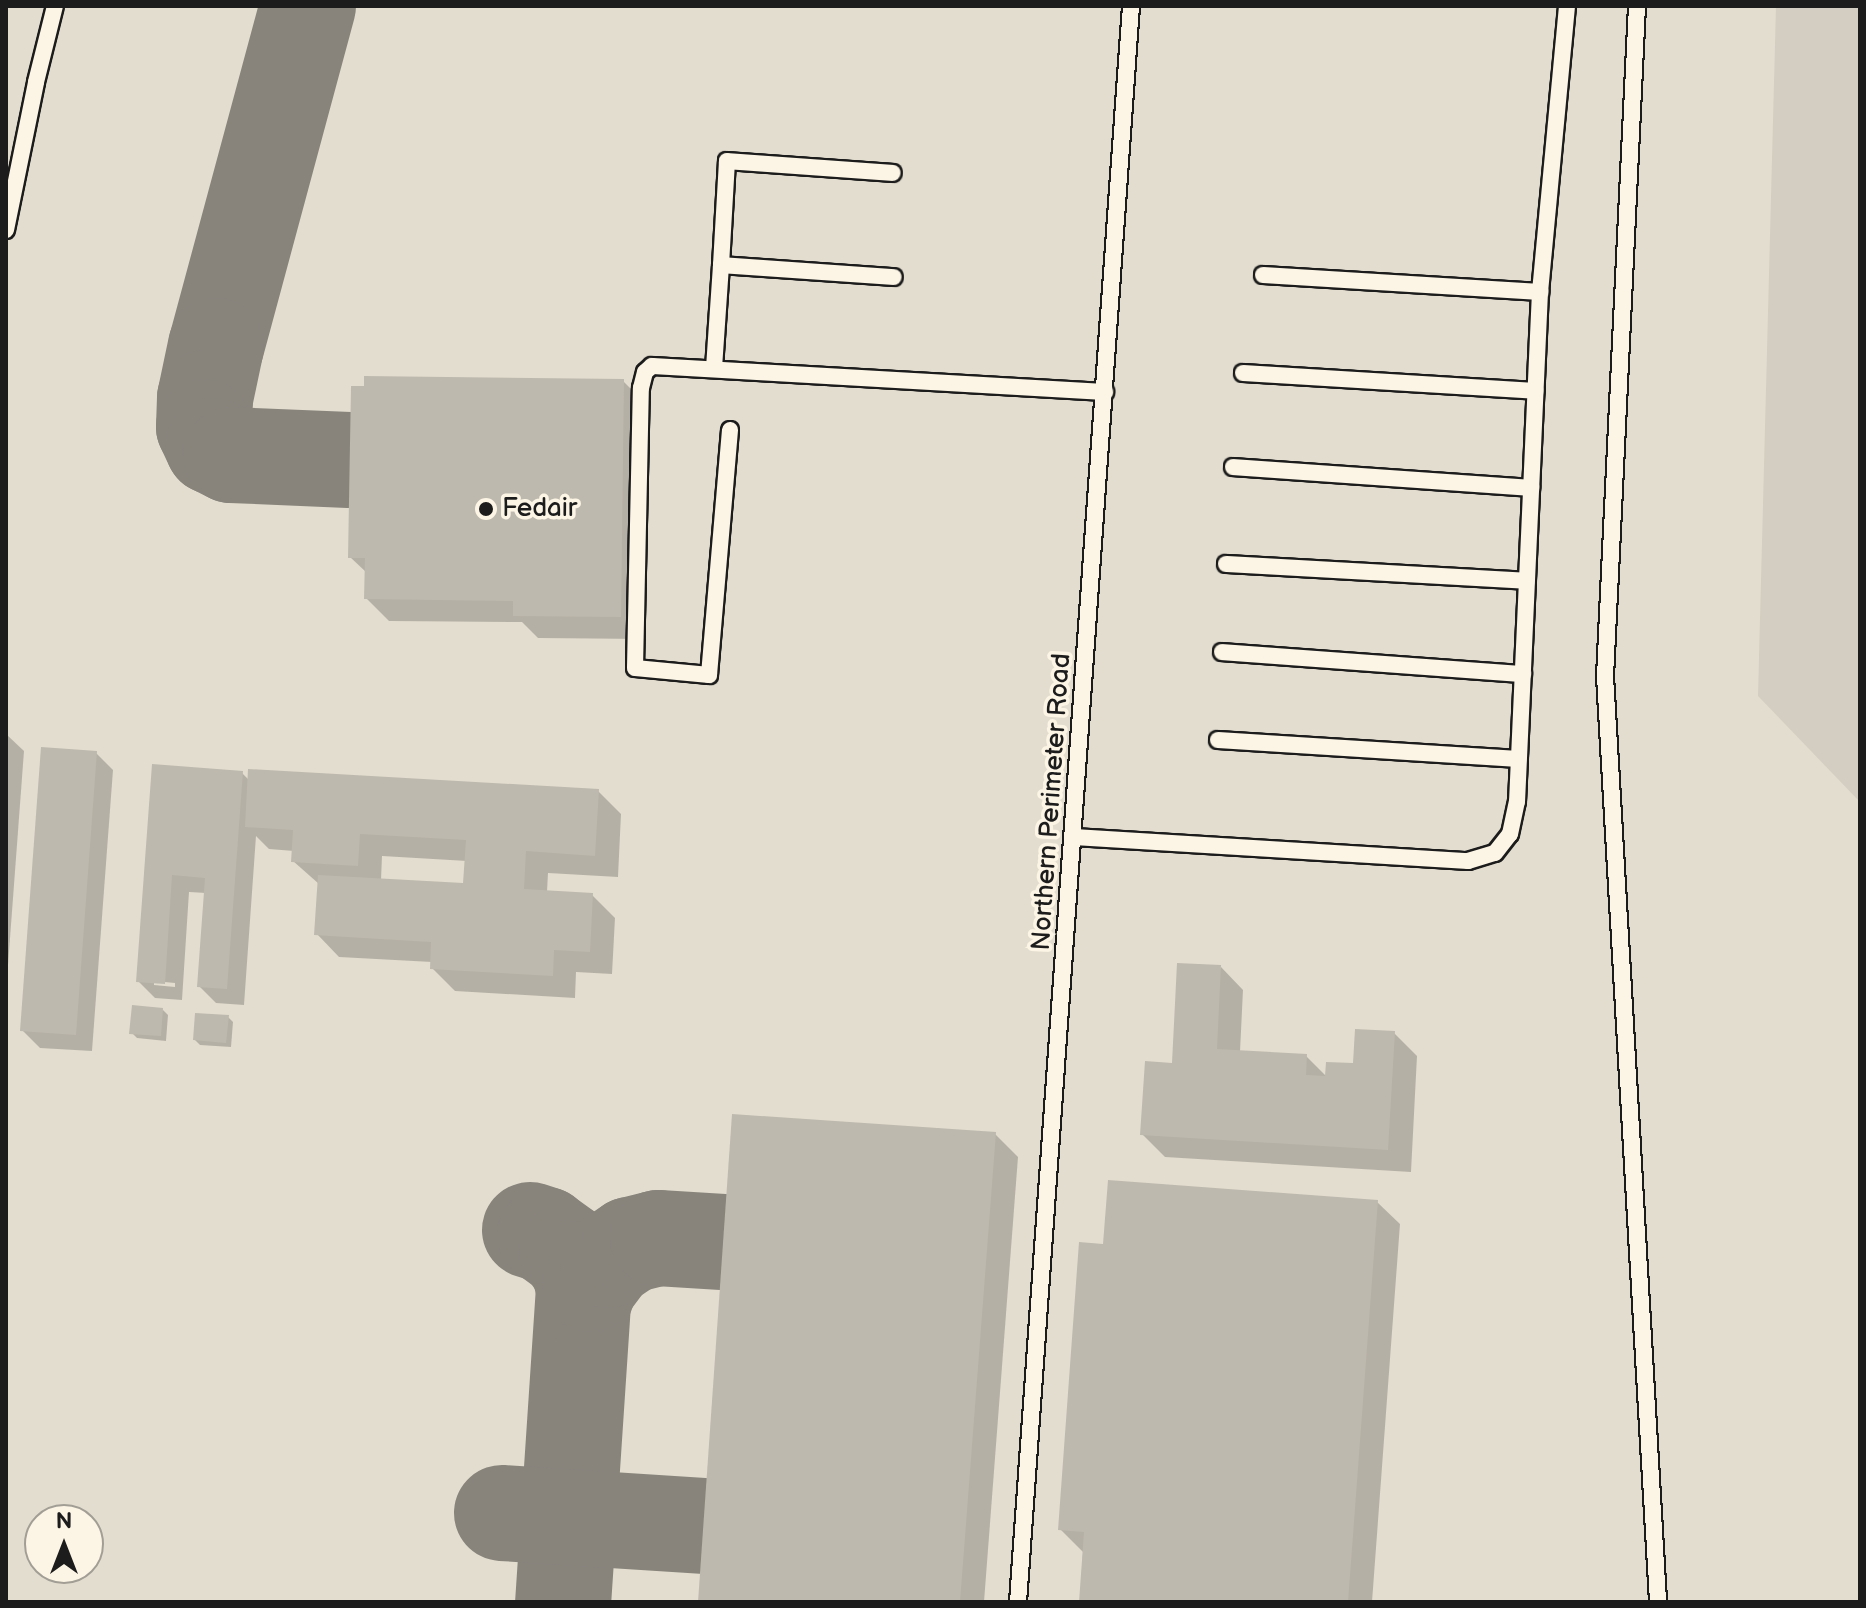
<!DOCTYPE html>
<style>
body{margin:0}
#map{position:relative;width:1866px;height:1608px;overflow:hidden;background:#f3ecdd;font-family:"Balsamiq Sans",sans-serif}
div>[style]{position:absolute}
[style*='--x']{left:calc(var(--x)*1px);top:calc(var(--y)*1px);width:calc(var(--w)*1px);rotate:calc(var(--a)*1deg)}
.built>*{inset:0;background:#e3ddcf}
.green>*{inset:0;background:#d3cec1}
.shadow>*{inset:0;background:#0003}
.taxiway>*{height:96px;margin:-48px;padding:0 48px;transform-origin:48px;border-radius:48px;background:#88847c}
.building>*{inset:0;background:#beb9ae}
.roads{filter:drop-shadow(2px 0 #1c1c1c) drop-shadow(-2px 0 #1c1c1c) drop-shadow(0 2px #1c1c1c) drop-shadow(0 -2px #1c1c1c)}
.service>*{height:16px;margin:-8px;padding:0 8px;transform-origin:8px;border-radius:8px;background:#fcf5e5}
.dots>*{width:22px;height:22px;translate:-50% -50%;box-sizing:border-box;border:4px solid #fcf5e5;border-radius:50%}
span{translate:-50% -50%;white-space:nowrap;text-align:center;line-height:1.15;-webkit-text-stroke:7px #fcf5e5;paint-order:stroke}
.poi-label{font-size:26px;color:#1c1c1c}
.left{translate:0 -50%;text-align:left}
.street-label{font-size:26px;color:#1c1c1c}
.frame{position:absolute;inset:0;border:8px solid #1c1c1c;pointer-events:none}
.north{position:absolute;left:24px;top:1504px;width:80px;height:80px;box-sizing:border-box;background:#fcf5e5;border:2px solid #a29e95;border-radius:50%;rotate:0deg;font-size:22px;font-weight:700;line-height:32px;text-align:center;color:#1c1c1c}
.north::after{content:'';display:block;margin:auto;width:28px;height:36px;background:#1c1c1c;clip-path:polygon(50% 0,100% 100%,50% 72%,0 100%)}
</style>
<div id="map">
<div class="built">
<div style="clip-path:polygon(evenodd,6px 6px,1860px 6px,1860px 1602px,6px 1602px,6px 6px,40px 1520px,88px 1520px,88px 1568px,40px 1568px,40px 1520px)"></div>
</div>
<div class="green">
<div style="clip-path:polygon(1776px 6px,1860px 6px,1860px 802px,1758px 696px)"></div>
</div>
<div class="shadow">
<div style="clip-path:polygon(623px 381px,646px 404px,643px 639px,538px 638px,522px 622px,389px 621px,366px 598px,367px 573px,350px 557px)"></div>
<div style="clip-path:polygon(6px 734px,24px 751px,6px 992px)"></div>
<div style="clip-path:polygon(96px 753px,113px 770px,92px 1051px,40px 1048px,22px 1030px)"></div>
<div style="clip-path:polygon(evenodd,154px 767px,242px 773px,249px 780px,598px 791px,621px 814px,618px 877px,548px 873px,547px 892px,592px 895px,615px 918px,612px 974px,576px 972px,575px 998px,455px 991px,432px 968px,432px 962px,339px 957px,317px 934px,319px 884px,293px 861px,294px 851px,269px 849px,256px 836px,244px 1005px,216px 1003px,199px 986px,206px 893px,189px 892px,182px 1000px,155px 998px,138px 981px,154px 767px,382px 856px,467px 861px,465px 885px,381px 880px,382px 856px,154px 767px,154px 981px,175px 983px,175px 987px,154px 985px,154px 981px)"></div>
<div style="clip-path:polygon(1221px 967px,1243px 990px,1240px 1052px,1306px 1056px,1327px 1077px,1355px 1066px,1394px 1033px,1417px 1056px,1411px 1172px,1165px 1157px,1142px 1134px)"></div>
<div style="clip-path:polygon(163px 1010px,168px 1015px,166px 1041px,137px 1038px,132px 1033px)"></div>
<div style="clip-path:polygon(228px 1017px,233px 1022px,231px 1047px,200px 1045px,195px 1040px)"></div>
<div style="clip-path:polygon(995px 1134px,1018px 1157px,984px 1602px,700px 1602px)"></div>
<div style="clip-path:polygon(1377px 1202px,1400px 1224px,1372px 1602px,1081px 1602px,1083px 1552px,1060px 1529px)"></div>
</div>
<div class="taxiway">
<div style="--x:308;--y:6;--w:352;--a:105.1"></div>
<div style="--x:216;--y:346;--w:53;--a:101.9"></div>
<div style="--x:205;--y:398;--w:29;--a:92"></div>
<div style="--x:204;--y:427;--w:21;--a:65"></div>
<div style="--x:213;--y:446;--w:20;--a:27"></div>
<div style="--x:231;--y:455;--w:118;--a:2.4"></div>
<div style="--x:530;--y:1230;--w:16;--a:18"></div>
<div style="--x:545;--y:1235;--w:27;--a:36"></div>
<div style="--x:567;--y:1251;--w:22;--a:56"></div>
<div style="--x:579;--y:1269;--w:20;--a:75"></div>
<div style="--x:584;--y:1288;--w:315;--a:93.8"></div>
<div style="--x:584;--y:1300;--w:17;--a:-69"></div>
<div style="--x:590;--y:1284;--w:30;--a:-53"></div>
<div style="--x:608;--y:1260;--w:27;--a:-34"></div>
<div style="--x:630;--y:1245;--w:29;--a:-14"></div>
<div style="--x:658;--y:1238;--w:65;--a:3.5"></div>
<div style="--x:502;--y:1513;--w:201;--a:3.7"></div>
</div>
<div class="building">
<div style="clip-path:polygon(364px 376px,624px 379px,621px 617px,513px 616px,513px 601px,364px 599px,365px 558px,348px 558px,351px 386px,364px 386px)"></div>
<div style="clip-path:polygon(41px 747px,97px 751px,76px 1035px,20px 1031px)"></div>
<div style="clip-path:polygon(152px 764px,243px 771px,227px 989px,197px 987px,205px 878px,172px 875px,165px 984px,136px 982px)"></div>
<div style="clip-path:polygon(248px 769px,599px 789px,595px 856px,526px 851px,524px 889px,593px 893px,590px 952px,554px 950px,553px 976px,430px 969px,431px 942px,314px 935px,318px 875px,463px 883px,466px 840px,360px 834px,358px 866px,291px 862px,293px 830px,245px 827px)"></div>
<div style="clip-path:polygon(1177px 963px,1221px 965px,1217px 1049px,1307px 1054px,1306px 1075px,1325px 1076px,1326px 1062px,1353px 1063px,1355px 1029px,1395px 1031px,1388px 1150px,1140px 1135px,1145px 1061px,1172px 1063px)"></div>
<div style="clip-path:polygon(132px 1005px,163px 1008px,161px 1036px,129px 1034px)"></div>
<div style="clip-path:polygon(195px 1013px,229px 1015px,226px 1043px,193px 1040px)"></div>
<div style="clip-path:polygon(732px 1114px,996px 1132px,960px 1602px,698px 1602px)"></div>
<div style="clip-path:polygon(1108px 1180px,1378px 1200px,1348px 1602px,1079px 1602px,1084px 1532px,1058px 1530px,1079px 1242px,1103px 1244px)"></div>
</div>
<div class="roads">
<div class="service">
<div style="--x:1637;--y:6;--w:671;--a:92.73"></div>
<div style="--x:1605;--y:676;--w:928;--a:86.72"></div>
<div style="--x:6;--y:230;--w:151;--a:-78.5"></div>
<div style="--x:36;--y:82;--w:78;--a:-76"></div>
<div style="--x:721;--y:265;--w:104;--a:-86.7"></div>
<div style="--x:727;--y:161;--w:166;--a:4.1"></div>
<div style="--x:1263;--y:275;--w:278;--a:3.5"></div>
<div style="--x:714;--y:368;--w:103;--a:-86.1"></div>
<div style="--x:721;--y:265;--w:173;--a:4"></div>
<div style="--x:1243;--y:373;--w:293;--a:3.5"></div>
<div style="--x:730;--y:430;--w:246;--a:94.9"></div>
<div style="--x:709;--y:675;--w:74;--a:-174.6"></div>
<div style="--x:635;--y:668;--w:280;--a:-88.8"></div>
<div style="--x:641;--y:388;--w:16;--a:-76"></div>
<div style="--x:645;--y:372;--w:9;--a:-41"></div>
<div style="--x:652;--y:366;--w:454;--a:3.3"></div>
<div style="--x:1233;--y:467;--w:299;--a:4"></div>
<div style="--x:1226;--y:564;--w:301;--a:3.2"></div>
<div style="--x:1222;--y:652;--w:302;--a:4.2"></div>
<div style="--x:1218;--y:740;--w:301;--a:3.6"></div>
<div style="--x:1074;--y:837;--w:395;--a:3.5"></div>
<div style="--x:1468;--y:861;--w:28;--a:-17"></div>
<div style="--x:1495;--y:853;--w:24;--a:-52"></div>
<div style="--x:1510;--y:834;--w:33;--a:-78"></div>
<div style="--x:1517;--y:802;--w:511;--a:-87.42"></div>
<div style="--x:1540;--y:292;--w:287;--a:-84.6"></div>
<div style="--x:1018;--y:1602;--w:1600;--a:-85.95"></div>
</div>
</div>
<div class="dots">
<div style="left:486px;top:509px;background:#1c1c1c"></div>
</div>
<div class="poi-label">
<span class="left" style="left:502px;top:509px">Fedair</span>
</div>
<div class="street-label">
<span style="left:1052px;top:802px;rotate:-86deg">Northern Perimeter Road</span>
</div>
<div class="frame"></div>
<div class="north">N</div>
</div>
